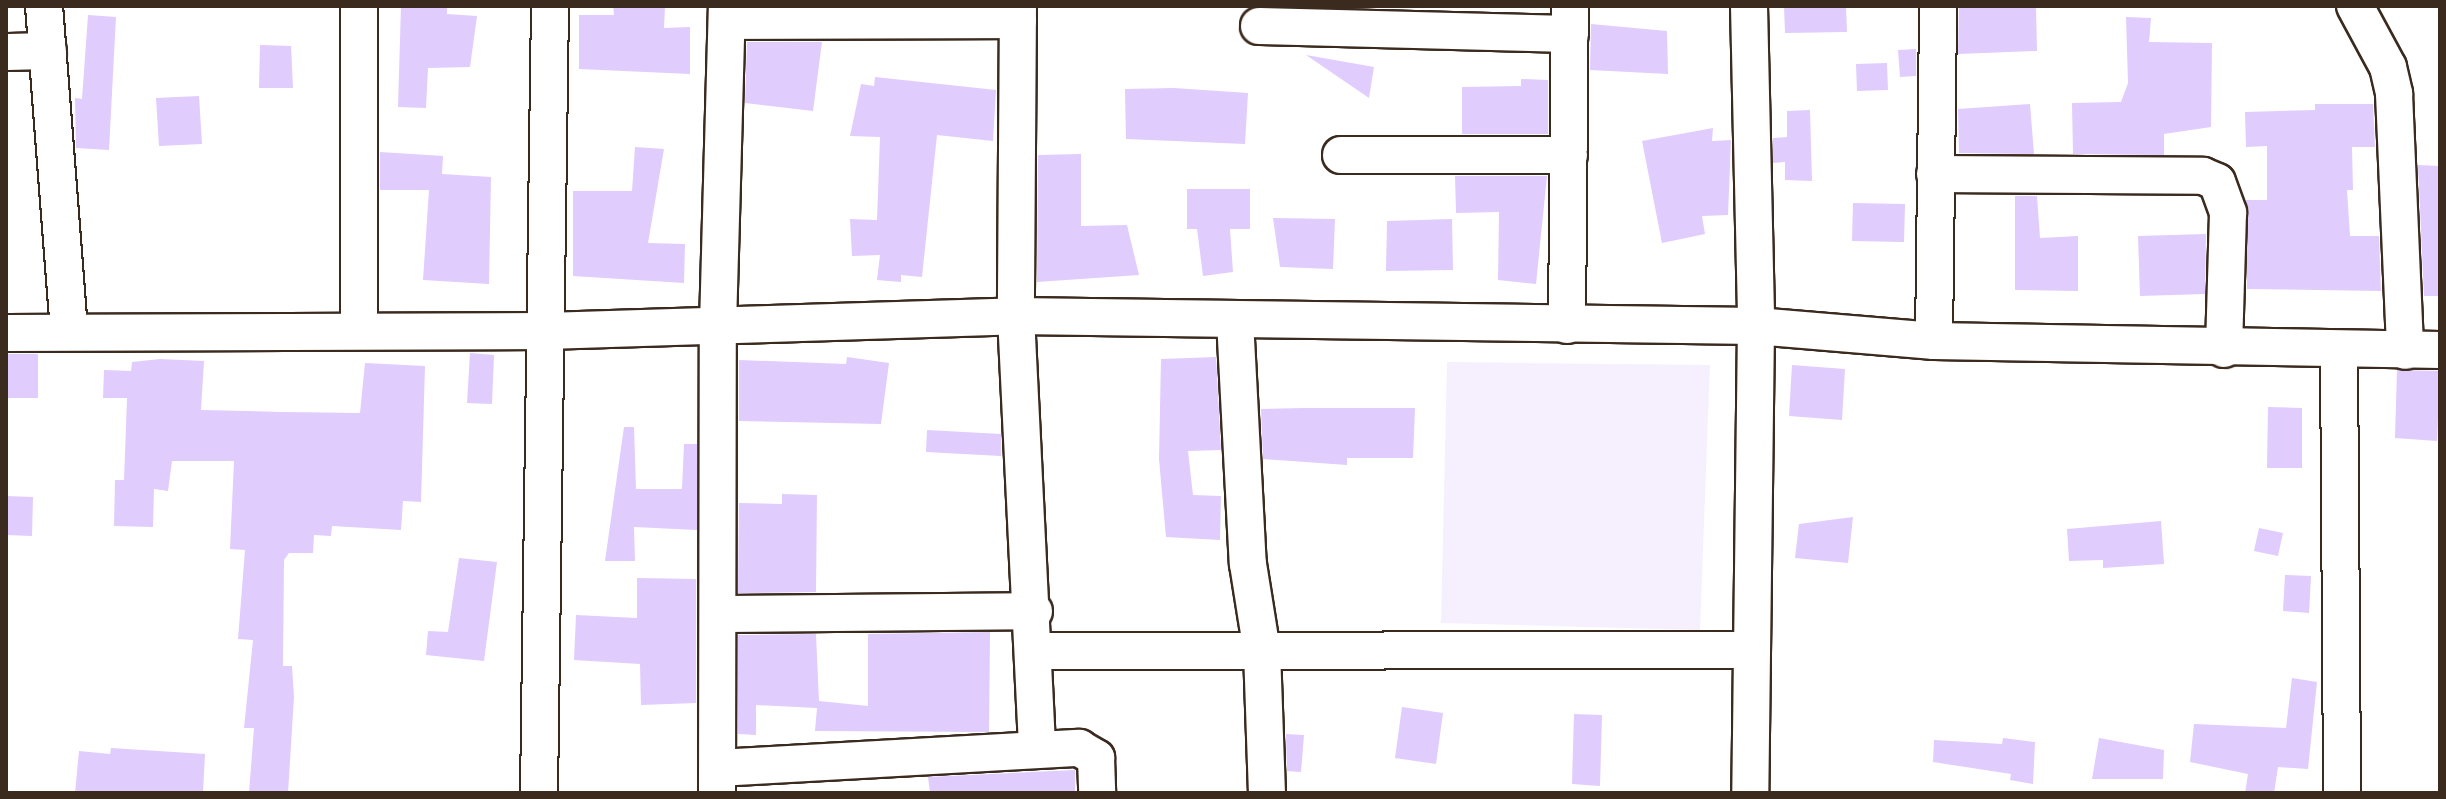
<!DOCTYPE html>
<style>
body{margin:0}
#map{position:relative;width:2446px;height:799px;overflow:hidden;background:#fff;font-family:Pangolin,sans-serif}
div>[style]{position:absolute}
[style*='--x']{left:calc(var(--x)*1px);top:calc(var(--y)*1px);width:calc(var(--w)*1px);rotate:calc(var(--a)*1deg)}
.built>*{inset:0;background:#f6f0fe}
.building>*{inset:0;background:#e0ccfd}
.roads{filter:drop-shadow(2px 0 #3b2a1e) drop-shadow(-2px 0 #3b2a1e) drop-shadow(0 2px #3b2a1e) drop-shadow(0 -2px #3b2a1e)}
.minor>*{height:36px;margin:-18px;padding:0 18px;transform-origin:18px;border-radius:18px;background:#fff}
span{translate:-50% -50%;white-space:nowrap;text-align:center;line-height:1.15;-webkit-text-stroke:8px #fff;paint-order:stroke}
.frame{position:absolute;inset:0;border:8px solid #3b2a1e;pointer-events:none}
</style>
<div id="map">
<div class="built">
<div style="clip-path:polygon(1447px 362px,1710px 365px,1700px 630px,1441px 623px)"></div>
</div>
<div class="building">
<div style="clip-path:polygon(401px 6px,447px 6px,447px 14px,477px 16px,470px 67px,428px 68px,426px 108px,398px 107px)"></div>
<div style="clip-path:polygon(613px 6px,665px 6px,664px 28px,690px 27px,690px 74px,579px 69px,579px 15px,614px 15px)"></div>
<div style="clip-path:polygon(1784px 6px,1846px 6px,1847px 32px,1785px 33px)"></div>
<div style="clip-path:polygon(1959px 6px,2036px 6px,2037px 51px,1958px 54px)"></div>
<div style="clip-path:polygon(88px 15px,116px 17px,109px 150px,76px 148px,75px 98px,82px 99px)"></div>
<div style="clip-path:polygon(2126px 17px,2151px 18px,2149px 42px,2212px 43px,2211px 127px,2164px 134px,2164px 155px,2073px 154px,2072px 103px,2121px 102px,2128px 83px)"></div>
<div style="clip-path:polygon(1591px 24px,1667px 31px,1668px 74px,1590px 70px)"></div>
<div style="clip-path:polygon(747px 42px,822px 42px,813px 111px,745px 103px)"></div>
<div style="clip-path:polygon(260px 45px,291px 46px,293px 88px,259px 88px)"></div>
<div style="clip-path:polygon(1916px 49px,1916px 76px,1900px 77px,1898px 50px)"></div>
<div style="clip-path:polygon(1306px 55px,1374px 67px,1369px 98px)"></div>
<div style="clip-path:polygon(1887px 63px,1888px 90px,1857px 91px,1856px 64px)"></div>
<div style="clip-path:polygon(875px 77px,996px 90px,993px 141px,937px 135px,922px 277px,901px 275px,901px 282px,877px 280px,880px 255px,852px 256px,850px 219px,877px 220px,880px 137px,850px 136px,861px 84px,874px 86px)"></div>
<div style="clip-path:polygon(1521px 79px,1548px 80px,1548px 134px,1462px 134px,1462px 87px,1521px 86px)"></div>
<div style="clip-path:polygon(1174px 88px,1248px 93px,1245px 144px,1126px 139px,1125px 89px)"></div>
<div style="clip-path:polygon(199px 96px,202px 144px,159px 146px,156px 98px)"></div>
<div style="clip-path:polygon(2030px 104px,2034px 154px,1959px 153px,1958px 109px)"></div>
<div style="clip-path:polygon(2315px 104px,2373px 104px,2375px 147px,2352px 147px,2353px 190px,2347px 190px,2350px 236px,2379px 236px,2381px 291px,2247px 289px,2246px 200px,2267px 200px,2267px 146px,2246px 147px,2245px 112px,2315px 110px)"></div>
<div style="clip-path:polygon(1810px 110px,1812px 181px,1785px 180px,1785px 162px,1773px 163px,1773px 138px,1787px 137px,1787px 111px)"></div>
<div style="clip-path:polygon(1713px 128px,1712px 141px,1731px 140px,1728px 215px,1702px 216px,1705px 234px,1662px 243px,1642px 141px)"></div>
<div style="clip-path:polygon(635px 147px,664px 149px,648px 243px,685px 244px,684px 283px,573px 276px,573px 191px,647px 191px,632px 191px)"></div>
<div style="clip-path:polygon(380px 152px,443px 156px,442px 174px,491px 177px,489px 284px,423px 280px,429px 190px,380px 190px)"></div>
<div style="clip-path:polygon(1081px 154px,1081px 226px,1127px 225px,1139px 275px,1037px 282px,1038px 155px)"></div>
<div style="clip-path:polygon(2418px 165px,2440px 166px,2440px 296px,2424px 296px)"></div>
<div style="clip-path:polygon(1455px 176px,1547px 176px,1536px 284px,1498px 280px,1499px 212px,1456px 213px)"></div>
<div style="clip-path:polygon(1187px 189px,1250px 189px,1250px 229px,1230px 229px,1233px 272px,1203px 276px,1197px 229px,1187px 229px)"></div>
<div style="clip-path:polygon(2015px 196px,2037px 196px,2040px 238px,2078px 236px,2078px 291px,2015px 290px)"></div>
<div style="clip-path:polygon(1853px 203px,1905px 204px,1904px 242px,1852px 241px)"></div>
<div style="clip-path:polygon(1273px 218px,1335px 219px,1333px 269px,1280px 267px)"></div>
<div style="clip-path:polygon(1452px 219px,1453px 270px,1386px 271px,1387px 221px)"></div>
<div style="clip-path:polygon(2206px 234px,2205px 294px,2140px 296px,2138px 236px)"></div>
<div style="clip-path:polygon(470px 353px,494px 355px,492px 404px,467px 403px)"></div>
<div style="clip-path:polygon(6px 354px,38px 354px,38px 398px,6px 398px)"></div>
<div style="clip-path:polygon(847px 357px,889px 363px,881px 424px,739px 421px,739px 360px,846px 364px)"></div>
<div style="clip-path:polygon(1216px 357px,1221px 450px,1188px 451px,1193px 495px,1221px 496px,1220px 540px,1166px 537px,1159px 459px,1161px 359px)"></div>
<div style="clip-path:polygon(160px 359px,204px 361px,201px 410px,283px 412px,360px 413px,365px 363px,425px 366px,421px 502px,403px 501px,401px 530px,332px 526px,331px 536px,314px 535px,313px 553px,289px 553px,284px 560px,283px 666px,292px 666px,294px 697px,288px 793px,249px 793px,254px 728px,244px 728px,253px 640px,238px 639px,245px 550px,230px 549px,234px 461px,172px 461px,168px 491px,154px 489px,153px 527px,114px 526px,115px 480px,124px 480px,127px 398px,103px 398px,104px 370px,131px 371px,132px 362px)"></div>
<div style="clip-path:polygon(1792px 365px,1845px 369px,1842px 420px,1789px 416px)"></div>
<div style="clip-path:polygon(2397px 370px,2440px 371px,2437px 441px,2395px 438px)"></div>
<div style="clip-path:polygon(2268px 407px,2302px 408px,2302px 468px,2267px 468px)"></div>
<div style="clip-path:polygon(1305px 408px,1415px 408px,1413px 458px,1347px 458px,1347px 465px,1263px 459px,1261px 409px)"></div>
<div style="clip-path:polygon(624px 427px,634px 427px,636px 489px,682px 489px,684px 444px,697px 444px,697px 530px,634px 527px,635px 561px,605px 561px)"></div>
<div style="clip-path:polygon(927px 430px,1001px 434px,1001px 456px,926px 452px)"></div>
<div style="clip-path:polygon(782px 494px,817px 495px,816px 592px,738px 593px,739px 503px,782px 504px)"></div>
<div style="clip-path:polygon(6px 496px,33px 497px,32px 536px,6px 535px)"></div>
<div style="clip-path:polygon(1853px 517px,1848px 563px,1795px 558px,1799px 524px)"></div>
<div style="clip-path:polygon(2161px 521px,2164px 564px,2103px 568px,2103px 560px,2069px 561px,2067px 529px)"></div>
<div style="clip-path:polygon(2259px 528px,2283px 533px,2278px 556px,2254px 551px)"></div>
<div style="clip-path:polygon(459px 558px,497px 562px,484px 661px,426px 655px,428px 631px,448px 632px)"></div>
<div style="clip-path:polygon(2285px 575px,2311px 576px,2309px 613px,2283px 611px)"></div>
<div style="clip-path:polygon(637px 578px,696px 579px,696px 703px,641px 705px,640px 664px,574px 660px,576px 615px,637px 618px)"></div>
<div style="clip-path:polygon(990px 632px,989px 732px,815px 731px,817px 708px,756px 705px,756px 735px,738px 734px,738px 635px,816px 634px,819px 701px,868px 706px,868px 634px)"></div>
<div style="clip-path:polygon(2292px 678px,2317px 682px,2308px 769px,2278px 767px,2274px 793px,2245px 793px,2248px 774px,2190px 762px,2194px 724px,2286px 728px)"></div>
<div style="clip-path:polygon(1402px 707px,1443px 713px,1436px 764px,1395px 758px)"></div>
<div style="clip-path:polygon(1574px 714px,1602px 715px,1600px 786px,1572px 784px)"></div>
<div style="clip-path:polygon(1286px 734px,1304px 735px,1301px 772px,1287px 771px)"></div>
<div style="clip-path:polygon(2003px 738px,2035px 742px,2033px 784px,2010px 780px,2011px 774px,1933px 762px,1934px 740px,2002px 744px)"></div>
<div style="clip-path:polygon(2099px 738px,2164px 750px,2163px 779px,2092px 779px)"></div>
<div style="clip-path:polygon(111px 748px,205px 754px,203px 793px,75px 793px,79px 751px,110px 754px)"></div>
<div style="clip-path:polygon(1075px 770px,1075px 793px,930px 793px,928px 777px)"></div>
</div>
<div class="roads">
<div class="minor">
<div style="--x:44;--y:6;--w:327;--a:85.6"></div>
<div style="--x:359;--y:6;--w:321;--a:90"></div>
<div style="--x:1018;--y:6;--w:310;--a:90.4"></div>
<div style="--x:1016;--y:316;--w:432;--a:87.2"></div>
<div style="--x:1749;--y:6;--w:320;--a:88.7"></div>
<div style="--x:1756;--y:326;--w:467;--a:90.7"></div>
<div style="--x:2355;--y:6;--w:69;--a:61.6"></div>
<div style="--x:2388;--y:67;--w:28;--a:77"></div>
<div style="--x:2394;--y:94;--w:257;--a:87.5"></div>
<div style="--x:727;--y:21;--w:291;--a:-0.2"></div>
<div style="--x:1259;--y:26;--w:311;--a:1.5"></div>
<div style="--x:6;--y:52;--w:42;--a:-1.4"></div>
<div style="--x:1341;--y:155;--w:228;--a:0"></div>
<div style="--x:1935;--y:174;--w:268;--a:0.4"></div>
<div style="--x:2203;--y:176;--w:15;--a:23"></div>
<div style="--x:2217;--y:182;--w:33;--a:70"></div>
<div style="--x:2228;--y:213;--w:136;--a:91.7"></div>
<div style="--x:1235;--y:320;--w:244;--a:87"></div>
<div style="--x:1248;--y:564;--w:88;--a:80.9"></div>
<div style="--x:1262;--y:651;--w:142;--a:88"></div>
<div style="--x:1567;--y:325;--w:319;--a:-89.5"></div>
<div style="--x:6;--y:333;--w:540;--a:-0.21"></div>
<div style="--x:546;--y:331;--w:470;--a:-1.8"></div>
<div style="--x:1016;--y:316;--w:740;--a:0.77"></div>
<div style="--x:1756;--y:326;--w:179;--a:4.8"></div>
<div style="--x:1934;--y:341;--w:506;--a:1.02"></div>
<div style="--x:1934;--y:341;--w:335;--a:-89.3"></div>
<div style="--x:2339;--y:353;--w:440;--a:89.6"></div>
<div style="--x:718;--y:614;--w:316;--a:-0.5"></div>
<div style="--x:1035;--y:651;--w:717;--a:-0.08"></div>
<div style="--x:718;--y:768;--w:362;--a:-3.2"></div>
<div style="--x:1079;--y:748;--w:20;--a:30"></div>
<div style="--x:1096;--y:758;--w:35;--a:88"></div>
<div style="--x:539;--y:793;--w:787;--a:-89.2"></div>
<div style="--x:717;--y:793;--w:468;--a:-89.9"></div>
<div style="--x:718;--y:325;--w:319;--a:-88.4"></div>
</div>
</div>
<div class="frame"></div>
</div>
